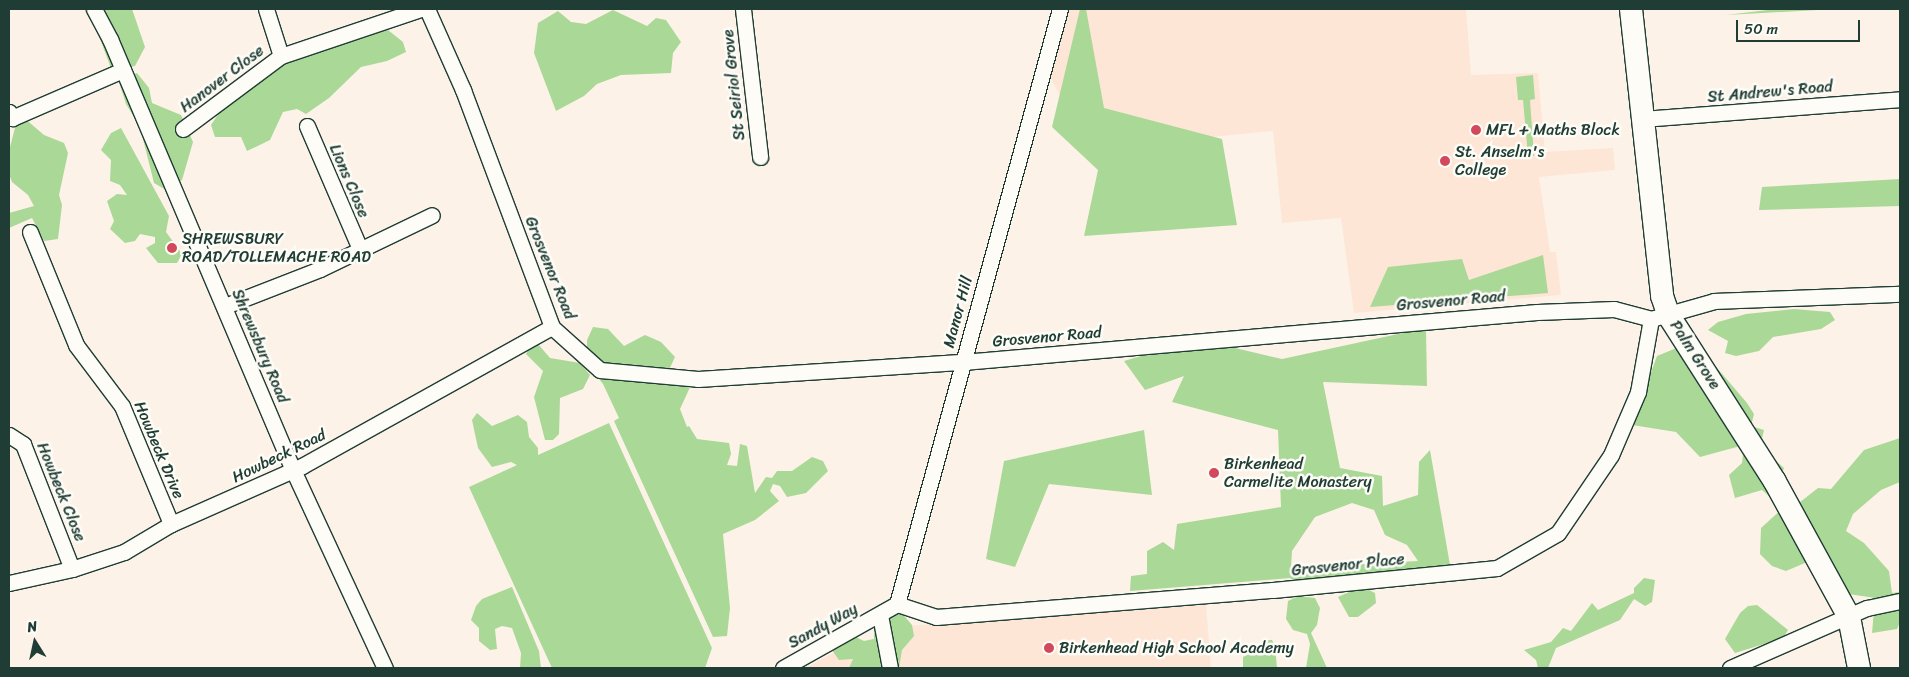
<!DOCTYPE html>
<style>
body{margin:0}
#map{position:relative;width:1909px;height:677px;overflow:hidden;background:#fdf2e8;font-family:Sriracha,sans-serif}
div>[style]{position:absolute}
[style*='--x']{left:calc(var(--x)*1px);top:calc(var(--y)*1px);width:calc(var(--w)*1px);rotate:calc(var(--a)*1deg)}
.built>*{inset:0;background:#fde6d6}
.green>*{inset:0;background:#aad897}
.roads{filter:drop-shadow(1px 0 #1f3d34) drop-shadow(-1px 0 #1f3d34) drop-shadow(0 1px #1f3d34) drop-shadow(0 -1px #1f3d34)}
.street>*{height:15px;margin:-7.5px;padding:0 7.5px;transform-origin:7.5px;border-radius:7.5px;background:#fdfcf7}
.secondary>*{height:22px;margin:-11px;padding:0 11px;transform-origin:11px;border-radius:11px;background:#fdfcf7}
.dots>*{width:14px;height:14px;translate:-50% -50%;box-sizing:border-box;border:2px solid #fdfcf7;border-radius:50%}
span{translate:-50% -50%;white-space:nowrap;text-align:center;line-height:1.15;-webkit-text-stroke:5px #fdfcf7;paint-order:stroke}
.street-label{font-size:16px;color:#1f3d34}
.poi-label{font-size:16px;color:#1f3d34}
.left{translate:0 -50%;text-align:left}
.frame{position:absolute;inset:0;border:10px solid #1f3d34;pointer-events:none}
.north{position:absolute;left:10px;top:617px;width:50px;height:50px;-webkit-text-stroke:4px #fdfcf7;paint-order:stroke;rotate:350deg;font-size:14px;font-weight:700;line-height:20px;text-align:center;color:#1f3d34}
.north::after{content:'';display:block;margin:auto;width:18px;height:22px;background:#1f3d34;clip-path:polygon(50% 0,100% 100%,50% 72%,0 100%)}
.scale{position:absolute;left:1736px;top:20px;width:124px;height:22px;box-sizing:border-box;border:2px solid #1f3d34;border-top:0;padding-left:6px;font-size:15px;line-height:18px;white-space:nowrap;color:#1f3d34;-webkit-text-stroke:4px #fdfcf7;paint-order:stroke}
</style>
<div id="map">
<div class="built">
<div style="clip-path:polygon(1065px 9px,1466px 9px,1471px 75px,1538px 73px,1545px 152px,1613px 148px,1615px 170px,1539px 177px,1550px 252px,1556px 252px,1561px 295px,1354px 313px,1341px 218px,1282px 223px,1273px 131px,1089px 149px,1049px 75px)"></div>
<div style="clip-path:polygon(1206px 605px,1211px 668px,887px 668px,891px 627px)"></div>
<div style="clip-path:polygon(854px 642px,867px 668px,805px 668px)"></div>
</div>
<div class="green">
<div style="clip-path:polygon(89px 9px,132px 9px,145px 47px,135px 66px,112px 71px)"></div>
<div style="clip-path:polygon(1080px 9px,1086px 9px,1104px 108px,1222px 139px,1237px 225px,1084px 236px,1098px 170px,1052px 127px)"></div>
<div style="clip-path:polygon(1776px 9px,1836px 9px,1726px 15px)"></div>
<div style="clip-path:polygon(613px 10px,647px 26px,656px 18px,666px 20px,681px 42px,673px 53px,671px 73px,621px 75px,597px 84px,584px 96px,556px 111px,534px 53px,538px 23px,558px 11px,571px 22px,586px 24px)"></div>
<div style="clip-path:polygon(388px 30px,403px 42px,406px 52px,387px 61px,361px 67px,329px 98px,306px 114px,297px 109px,283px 112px,270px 140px,247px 151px,241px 137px,215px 137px,211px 125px,219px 113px,274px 69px,323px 47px)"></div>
<div style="clip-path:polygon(137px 73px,149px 88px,152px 103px,181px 115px,193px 142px,182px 180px,166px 190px,154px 183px,140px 127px,126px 104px,118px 79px)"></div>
<div style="clip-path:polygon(1533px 75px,1535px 99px,1530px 100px,1534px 156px,1528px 156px,1523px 100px,1518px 100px,1516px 77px)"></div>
<div style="clip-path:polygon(23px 117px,44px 135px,64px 143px,68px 153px,59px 195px,62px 205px,58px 239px,44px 241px,32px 218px,9px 228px,9px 213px,34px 206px,28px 195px,12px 182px,9px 174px,9px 151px,17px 120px)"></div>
<div style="clip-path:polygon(121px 128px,169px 216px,166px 232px,182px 254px,177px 263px,158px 263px,146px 248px,155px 243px,155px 237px,140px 234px,135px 241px,125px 243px,110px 229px,114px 221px,107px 201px,117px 194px,127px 195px,120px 185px,110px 181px,111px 160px,101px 150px,111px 133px)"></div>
<div style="clip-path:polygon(1900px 179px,1900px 206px,1759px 210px,1762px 187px)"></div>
<div style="clip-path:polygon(1543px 255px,1548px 293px,1370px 307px,1388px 267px,1462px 259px,1469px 280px)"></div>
<div style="clip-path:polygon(1794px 309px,1830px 312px,1835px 320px,1821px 329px,1773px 337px,1759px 351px,1736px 356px,1725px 353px,1728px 341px,1708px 330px,1718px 322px,1746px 314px)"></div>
<div style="clip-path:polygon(593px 327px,608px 329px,624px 346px,645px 335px,661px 342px,675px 357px,668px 372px,691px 385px,680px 409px,687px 427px,689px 426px,697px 439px,729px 443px,731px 454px,727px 465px,737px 466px,740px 444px,747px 446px,755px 493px,766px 477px,772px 478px,777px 471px,792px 471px,812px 457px,823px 461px,828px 471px,806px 493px,787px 497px,780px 486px,773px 484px,770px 491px,779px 501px,755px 520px,723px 534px,730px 608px,727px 636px,713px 637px,614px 421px,619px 418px,603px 384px,587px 364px,587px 340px)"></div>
<div style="clip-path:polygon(evenodd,1426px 328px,1427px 386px,1323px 382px,1340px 468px,1382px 476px,1383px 506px,1418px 495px,1419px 462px,1430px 450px,1450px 565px,1298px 584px,1290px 578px,1130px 591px,1131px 576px,1147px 574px,1147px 551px,1163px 542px,1174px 550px,1177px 524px,1281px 507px,1278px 430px,1172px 402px,1184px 376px,1145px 390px,1124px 361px,1141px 356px,1231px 347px,1282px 359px,1426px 328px,1352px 503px,1374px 510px,1385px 535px,1407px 545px,1418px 561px,1291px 568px,1292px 551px,1315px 517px,1352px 503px)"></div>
<div style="clip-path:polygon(1691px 342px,1706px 355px,1747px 403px,1754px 414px,1751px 426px,1764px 430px,1760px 447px,1784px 468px,1780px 478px,1795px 506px,1818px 488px,1831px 489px,1864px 450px,1900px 438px,1900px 482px,1881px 490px,1853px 514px,1846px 531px,1864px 543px,1889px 571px,1892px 593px,1900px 592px,1900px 622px,1897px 629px,1872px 633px,1875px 598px,1842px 593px,1812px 560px,1786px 571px,1772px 566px,1760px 554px,1761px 528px,1783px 508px,1762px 490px,1735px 498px,1729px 475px,1742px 463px,1744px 445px,1700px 457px,1676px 432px,1632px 425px,1657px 356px)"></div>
<div style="clip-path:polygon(538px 344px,550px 358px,580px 363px,590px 375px,583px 389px,560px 398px,559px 434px,553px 440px,545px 440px,534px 397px,543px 371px,526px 354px,531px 345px)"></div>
<div style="clip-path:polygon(477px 413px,492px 426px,518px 415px,527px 422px,529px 437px,538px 448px,538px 455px,609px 423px,712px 648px,705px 668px,552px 668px,469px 487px,517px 465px,511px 462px,492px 467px,478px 448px,472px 420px)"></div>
<div style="clip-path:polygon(1144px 430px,1152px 495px,1049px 484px,1015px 567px,986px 559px,1004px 461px)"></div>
<div style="clip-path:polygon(1644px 578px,1655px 580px,1652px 602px,1645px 606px,1634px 599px,1620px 620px,1556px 648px,1548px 668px,1538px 668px,1536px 660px,1524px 650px,1551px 642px,1563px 628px,1571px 631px,1592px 603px,1598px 610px,1634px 593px,1634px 588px)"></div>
<div style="clip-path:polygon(512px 587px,539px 651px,541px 668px,520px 668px,521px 653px,512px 628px,502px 626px,495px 629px,497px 649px,490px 650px,479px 641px,479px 628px,471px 620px,476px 606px,482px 599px)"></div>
<div style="clip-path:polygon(1356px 589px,1367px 589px,1375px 593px,1376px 603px,1358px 617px,1349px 617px,1338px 597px)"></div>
<div style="clip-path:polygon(1298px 596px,1315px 598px,1320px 608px,1317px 625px,1311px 633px,1327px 668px,1306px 668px,1310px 644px,1307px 634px,1293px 630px,1286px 619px,1288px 601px)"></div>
<div style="clip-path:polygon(1757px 605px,1788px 630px,1783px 638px,1735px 653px,1725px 639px,1740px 613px,1748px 606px)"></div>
<div style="clip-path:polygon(884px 611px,900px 611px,912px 625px,914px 636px,902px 650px,899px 668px,849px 668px,853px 659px,839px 660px,829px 646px,850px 634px,864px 641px,874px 639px,874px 625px)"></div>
<div style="clip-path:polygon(1267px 640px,1272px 640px,1275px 646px,1277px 668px,1243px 668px,1243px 657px,1260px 648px)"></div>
</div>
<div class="roads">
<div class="street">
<div style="--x:94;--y:9;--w:34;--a:62"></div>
<div style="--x:110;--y:39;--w:468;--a:67"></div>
<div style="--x:293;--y:470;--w:218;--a:65.1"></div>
<div style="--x:266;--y:9;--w:49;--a:72.3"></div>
<div style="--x:427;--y:9;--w:89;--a:66"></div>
<div style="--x:463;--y:90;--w:253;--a:69.4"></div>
<div style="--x:552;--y:327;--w:64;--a:41.9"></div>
<div style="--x:600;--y:370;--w:98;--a:5.2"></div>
<div style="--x:698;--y:379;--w:266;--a:-3.7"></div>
<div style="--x:963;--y:362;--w:576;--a:-4.98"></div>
<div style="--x:1537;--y:312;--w:77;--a:-2.2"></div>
<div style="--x:1614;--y:309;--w:38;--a:15"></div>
<div style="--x:1651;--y:319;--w:66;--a:-15.9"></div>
<div style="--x:1714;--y:301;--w:186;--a:-2.2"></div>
<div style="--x:743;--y:9;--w:149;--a:83.4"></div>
<div style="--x:9;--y:112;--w:7;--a:63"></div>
<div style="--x:12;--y:118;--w:121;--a:-23.4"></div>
<div style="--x:1643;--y:119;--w:258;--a:-4.4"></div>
<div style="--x:307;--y:126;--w:134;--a:66.7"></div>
<div style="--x:183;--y:129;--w:122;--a:-36.7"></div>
<div style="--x:281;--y:56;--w:148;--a:-18.6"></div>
<div style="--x:30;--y:232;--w:122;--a:67.8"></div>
<div style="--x:76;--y:345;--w:76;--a:53"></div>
<div style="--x:122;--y:406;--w:128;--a:67.4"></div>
<div style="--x:225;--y:306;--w:102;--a:-21.3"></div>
<div style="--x:320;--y:269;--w:124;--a:-25.7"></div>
<div style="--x:9;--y:435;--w:17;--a:33"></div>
<div style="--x:23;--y:444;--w:134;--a:68.6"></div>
<div style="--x:9;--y:583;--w:65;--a:-12.5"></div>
<div style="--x:72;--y:569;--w:55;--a:-18.1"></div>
<div style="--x:124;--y:552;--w:55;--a:-30.8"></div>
<div style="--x:171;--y:524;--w:143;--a:-23.9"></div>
<div style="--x:302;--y:466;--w:286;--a:-29.1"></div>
<div style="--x:897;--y:604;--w:41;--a:18.4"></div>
<div style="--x:936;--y:617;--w:338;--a:-4.6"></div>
<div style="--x:1273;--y:590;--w:225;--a:-5.6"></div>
<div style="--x:1497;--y:568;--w:70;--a:-29.8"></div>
<div style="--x:1558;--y:533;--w:94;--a:-55.8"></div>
<div style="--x:1611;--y:455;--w:69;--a:-66.8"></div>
<div style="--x:1638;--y:392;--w:74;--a:-79.9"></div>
<div style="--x:880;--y:615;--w:54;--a:79.3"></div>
<div style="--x:783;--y:668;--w:131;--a:-29.3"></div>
<div style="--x:897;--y:604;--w:617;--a:-74.68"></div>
<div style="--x:1730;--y:668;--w:150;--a:-23.7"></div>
<div style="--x:1867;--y:608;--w:34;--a:-12"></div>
</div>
<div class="secondary">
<div style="--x:1631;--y:9;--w:289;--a:83.8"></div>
<div style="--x:1662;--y:296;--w:21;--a:71"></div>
<div style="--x:1669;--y:316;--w:195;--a:57.4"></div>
<div style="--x:1774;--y:480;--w:156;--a:61.3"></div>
<div style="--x:1849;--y:617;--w:52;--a:78.9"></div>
</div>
</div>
<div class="dots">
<div style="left:1476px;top:130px;background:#d1495b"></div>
<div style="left:1445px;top:161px;background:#d1495b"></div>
<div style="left:172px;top:248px;background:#d1495b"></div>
<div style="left:1214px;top:473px;background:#d1495b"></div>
<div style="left:1049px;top:648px;background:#d1495b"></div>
</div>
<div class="street-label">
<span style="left:222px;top:79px;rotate:-37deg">Hanover Close</span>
<span style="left:734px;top:85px;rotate:-96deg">St Seiriol Grove</span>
<span style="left:1770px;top:92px;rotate:-5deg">St Andrew's Road</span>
<span style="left:349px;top:181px;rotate:67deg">Lions Close</span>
<span style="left:550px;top:268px;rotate:68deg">Grosvenor Road</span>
<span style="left:1451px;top:301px;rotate:-5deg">Grosvenor Road</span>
<span style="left:958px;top:312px;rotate:-75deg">Manor Hill</span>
<span style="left:1047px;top:337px;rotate:-5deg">Grosvenor Road</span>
<span style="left:260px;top:346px;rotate:67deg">Shrewsbury Road</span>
<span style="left:1695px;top:355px;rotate:57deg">Palm Grove</span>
<span style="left:159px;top:450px;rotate:67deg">Howbeck Drive</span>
<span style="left:279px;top:456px;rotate:-26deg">Howbeck Road</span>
<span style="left:61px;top:492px;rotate:68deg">Howbeck Close</span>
<span style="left:1348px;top:565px;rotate:-6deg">Grosvenor Place</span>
<span style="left:823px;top:626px;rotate:-29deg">Sandy Way</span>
</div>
<div class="poi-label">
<span class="left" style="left:1486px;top:130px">MFL + Maths Block</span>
<span class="left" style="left:1455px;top:161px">St. Anselm's<br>College</span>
<span class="left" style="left:182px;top:248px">SHREWSBURY<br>ROAD/TOLLEMACHE ROAD</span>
<span class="left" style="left:1224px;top:473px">Birkenhead<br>Carmelite Monastery</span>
<span class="left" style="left:1059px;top:648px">Birkenhead High School Academy</span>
</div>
<div class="frame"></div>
<div class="north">N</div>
<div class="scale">50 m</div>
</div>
